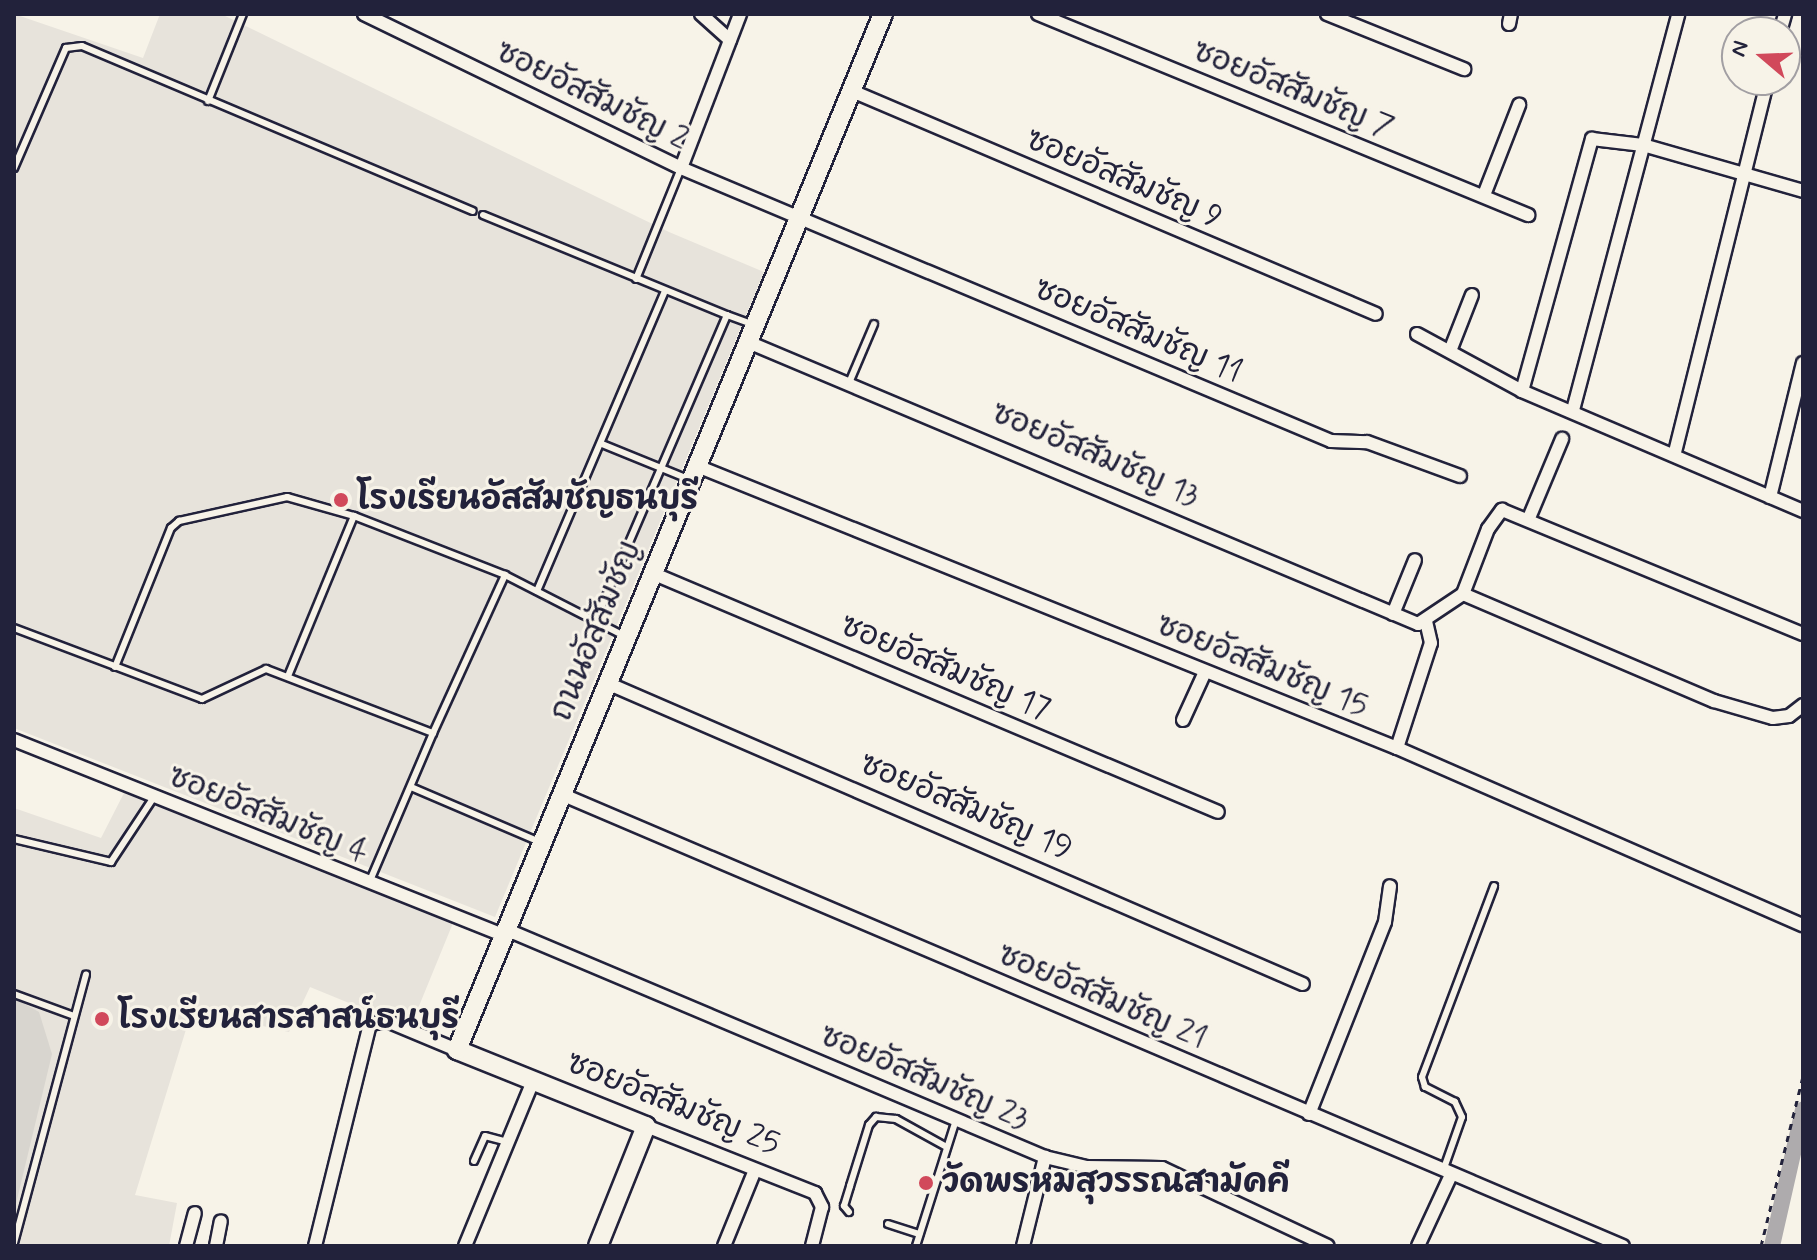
<!DOCTYPE html>
<meta charset="utf-8">
<style>
body{margin:0}
#map{position:relative;width:1817px;height:1260px;overflow:hidden;background:#f7f3e8;font-family:Mynerve,"Playpen Sans Thai",sans-serif}
div>[style]{position:absolute}
[style*='--x']{left:calc(var(--x)*1px);top:calc(var(--y)*1px);width:calc(var(--w)*1px);rotate:calc(var(--a)*1deg)}
.built>*{inset:0;background:#e7e3db}
.green>*{inset:0;background:#d8d5cf}
.canal>*{height:16px;margin:-8px;padding:0 8px;transform-origin:8px;border-radius:8px;background:#aeabad}
.path>*{height:3px;margin-top:-1.5px;transform-origin:0;background:repeating-linear-gradient(90deg,#22223b 0 6px,transparent 0 12px)}
.roads{filter:drop-shadow(2px 0 #22223b) drop-shadow(-2px 0 #22223b) drop-shadow(0 2px #22223b) drop-shadow(0 -2px #22223b)}
.lane>*{height:6px;margin:-3px;padding:0 3px;transform-origin:3px;border-radius:3px;background:#f7f3e8}
.street>*{height:12px;margin:-6px;padding:0 6px;transform-origin:6px;border-radius:6px;background:#f7f3e8}
.secondary>*{height:18px;margin:-9px;padding:0 9px;transform-origin:9px;border-radius:9px;background:#f7f3e8}
.dots>*{width:22px;height:22px;translate:-50% -50%;box-sizing:border-box;border:4px solid #f7f3e8;border-radius:50%}
span{translate:-50% -50%;white-space:nowrap;text-align:center;line-height:1.15;-webkit-text-stroke:6px #f7f3e8;paint-order:stroke}
.street-label{font-size:32px;color:#22223b}
.poi-label{font-size:32px;color:#22223b;font-weight:700}
.left{translate:0 -50%;text-align:left}
.frame{position:absolute;inset:0;border:16px solid #22223b;pointer-events:none}
.north{position:absolute;left:1721px;top:16px;width:80px;height:80px;box-sizing:border-box;background:#f7f3e8;border:2px solid #a29fa3;border-radius:50%;rotate:289deg;font-size:22px;font-weight:700;line-height:32px;text-align:center;color:#22223b}
.north::after{content:'';display:block;margin:auto;width:28px;height:36px;background:#d1495b;clip-path:polygon(50% 0,100% 100%,50% 72%,0 100%)}
</style>
<div id="map">
<div class="built">
<div style="clip-path:polygon(14px 14px,143px 58px,160px 14px,221px 14px,669px 232px,764px 272px,495px 917px,14px 728px)"></div>
<div style="clip-path:polygon(124px 793px,453px 923px,410px 1028px,310px 987px,289px 1032px,192px 1010px,135px 1195px,177px 1203px,169px 1246px,14px 1246px,14px 808px,101px 838px)"></div>
</div>
<div class="green">
<div style="clip-path:polygon(14px 998px,39px 1012px,52px 1054px,14px 1212px)"></div>
</div>
<div class="canal">
<div style="--x:1772;--y:1246;--w:140;--a:-77.2"></div>
</div>
<div class="path">
<div style="--x:1761;--y:1246;--w:175;--a:-76.1"></div>
</div>
<div class="roads">
<div class="lane">
<div style="--x:208;--y:101;--w:94;--a:-68.1"></div>
<div style="--x:14;--y:168;--w:131;--a:-66.6"></div>
<div style="--x:66;--y:48;--w:16;--a:-7"></div>
<div style="--x:82;--y:46;--w:424;--a:22.9"></div>
<div style="--x:483;--y:215;--w:264;--a:22.3"></div>
<div style="--x:727;--y:315;--w:333;--a:113.3"></div>
<div style="--x:636;--y:279;--w:120;--a:-67.9"></div>
<div style="--x:727;--y:315;--w:27;--a:20"></div>
<div style="--x:849;--y:383;--w:64;--a:-67"></div>
<div style="--x:602;--y:444;--w:93;--a:22.1"></div>
<div style="--x:537;--y:591;--w:326;--a:-66.9"></div>
<div style="--x:14;--y:628;--w:201;--a:20.7"></div>
<div style="--x:202;--y:699;--w:71;--a:-25.1"></div>
<div style="--x:266;--y:669;--w:179;--a:21"></div>
<div style="--x:433;--y:733;--w:174;--a:-65.5"></div>
<div style="--x:505;--y:575;--w:134;--a:27.1"></div>
<div style="--x:115;--y:667;--w:150;--a:-68.1"></div>
<div style="--x:171;--y:528;--w:11;--a:-41"></div>
<div style="--x:179;--y:521;--w:111;--a:-12.5"></div>
<div style="--x:287;--y:497;--w:70;--a:15.8"></div>
<div style="--x:354;--y:516;--w:162;--a:21.3"></div>
<div style="--x:288;--y:676;--w:173;--a:-67.6"></div>
<div style="--x:411;--y:787;--w:140;--a:23.1"></div>
<div style="--x:14;--y:839;--w:100;--a:13.3"></div>
<div style="--x:111;--y:862;--w:78;--a:-56.5"></div>
<div style="--x:369;--y:883;--w:163;--a:-66.9"></div>
<div style="--x:14;--y:994;--w:64;--a:20.1"></div>
<div style="--x:474;--y:1161;--w:27;--a:-66"></div>
<div style="--x:485;--y:1136;--w:24;--a:15"></div>
<div style="--x:1443;--y:1171;--w:57;--a:-70.6"></div>
<div style="--x:1462;--y:1117;--w:17;--a:-115"></div>
<div style="--x:1455;--y:1102;--w:34;--a:-153"></div>
<div style="--x:1425;--y:1087;--w:10;--a:-107"></div>
<div style="--x:1422;--y:1077;--w:204;--a:-69.3"></div>
<div style="--x:849;--y:1212;--w:8;--a:-130"></div>
<div style="--x:844;--y:1206;--w:21;--a:-73"></div>
<div style="--x:850;--y:1186;--w:64;--a:-72.7"></div>
<div style="--x:869;--y:1125;--w:11;--a:-49"></div>
<div style="--x:876;--y:1117;--w:20;--a:6"></div>
<div style="--x:896;--y:1119;--w:56;--a:28.9"></div>
<div style="--x:888;--y:1224;--w:33;--a:18"></div>
<div style="--x:14;--y:1243;--w:278;--a:-75"></div>
<div style="--x:916;--y:1246;--w:132;--a:-72.4"></div>
</div>
<div class="street">
<div style="--x:364;--y:14;--w:352;--a:25.9"></div>
<div style="--x:681;--y:168;--w:705;--a:22.78"></div>
<div style="--x:1331;--y:441;--w:36;--a:2"></div>
<div style="--x:1367;--y:442;--w:99;--a:20.1"></div>
<div style="--x:701;--y:14;--w:39;--a:42"></div>
<div style="--x:1038;--y:14;--w:530;--a:22.3"></div>
<div style="--x:1327;--y:14;--w:148;--a:21.9"></div>
<div style="--x:1509;--y:24;--w:10;--a:-79"></div>
<div style="--x:1780;--y:32;--w:19;--a:-74"></div>
<div style="--x:852;--y:91;--w:569;--a:23.05"></div>
<div style="--x:681;--y:168;--w:165;--a:-69"></div>
<div style="--x:1484;--y:195;--w:97;--a:-68.7"></div>
<div style="--x:1417;--y:334;--w:119;--a:28.5"></div>
<div style="--x:1522;--y:391;--w:306;--a:23.1"></div>
<div style="--x:748;--y:342;--w:727;--a:22.83"></div>
<div style="--x:1418;--y:624;--w:54;--a:-33.7"></div>
<div style="--x:1463;--y:594;--w:70;--a:-69"></div>
<div style="--x:1488;--y:529;--w:24;--a:-54"></div>
<div style="--x:1502;--y:510;--w:326;--a:22.4"></div>
<div style="--x:1450;--y:351;--w:60;--a:-68.6"></div>
<div style="--x:1522;--y:391;--w:262;--a:-74.5"></div>
<div style="--x:1592;--y:139;--w:51;--a:6.7"></div>
<div style="--x:1643;--y:145;--w:166;--a:16"></div>
<div style="--x:1573;--y:410;--w:410;--a:-75.1"></div>
<div style="--x:1675;--y:452;--w:383;--a:-76"></div>
<div style="--x:697;--y:466;--w:755;--a:21.94"></div>
<div style="--x:1397;--y:748;--w:443;--a:23.6"></div>
<div style="--x:1770;--y:497;--w:138;--a:-76.2"></div>
<div style="--x:1529;--y:518;--w:86;--a:-67.3"></div>
<div style="--x:652;--y:573;--w:614;--a:22.89"></div>
<div style="--x:1463;--y:594;--w:273;--a:23.1"></div>
<div style="--x:1714;--y:701;--w:61;--a:16.1"></div>
<div style="--x:1773;--y:718;--w:16;--a:-7"></div>
<div style="--x:1789;--y:716;--w:18;--a:-38"></div>
<div style="--x:1393;--y:614;--w:58;--a:-67.8"></div>
<div style="--x:607;--y:683;--w:758;--a:23.39"></div>
<div style="--x:1183;--y:720;--w:53;--a:-65.4"></div>
<div style="--x:14;--y:740;--w:526;--a:21.74"></div>
<div style="--x:1397;--y:748;--w:110;--a:-72.1"></div>
<div style="--x:1431;--y:643;--w:23;--a:-103"></div>
<div style="--x:561;--y:794;--w:1154;--a:23.06"></div>
<div style="--x:505;--y:929;--w:586;--a:22.89"></div>
<div style="--x:1045;--y:1157;--w:43;--a:13.4"></div>
<div style="--x:1087;--y:1167;--w:75;--a:0.8"></div>
<div style="--x:1162;--y:1168;--w:183;--a:25.2"></div>
<div style="--x:1309;--y:1114;--w:206;--a:-68.4"></div>
<div style="--x:1385;--y:922;--w:36;--a:-82"></div>
<div style="--x:646;--y:1126;--w:182;--a:21.6"></div>
<div style="--x:815;--y:1193;--w:16;--a:63"></div>
<div style="--x:822;--y:1207;--w:40;--a:104.4"></div>
<div style="--x:186;--y:1246;--w:34;--a:-75"></div>
<div style="--x:216;--y:1246;--w:25;--a:-79"></div>
<div style="--x:315;--y:1246;--w:229;--a:-76.1"></div>
<div style="--x:370;--y:1024;--w:17;--a:-10"></div>
<div style="--x:387;--y:1021;--w:76;--a:22.5"></div>
<div style="--x:465;--y:1246;--w:178;--a:-67.6"></div>
<div style="--x:724;--y:1246;--w:82;--a:-67.8"></div>
<div style="--x:1023;--y:1246;--w:92;--a:-76.1"></div>
<div style="--x:1418;--y:1246;--w:78;--a:-65.1"></div>
</div>
<div class="secondary">
<div style="--x:598;--y:1246;--w:129;--a:-68.2"></div>
<div style="--x:646;--y:1126;--w:204;--a:-158.1"></div>
<div style="--x:457;--y:1050;--w:1120;--a:-67.65"></div>
</div>
</div>
<div class="dots">
<div style="left:341px;top:500px;background:#d1495b"></div>
<div style="left:102px;top:1019px;background:#d1495b"></div>
<div style="left:926px;top:1183px;background:#d1495b"></div>
</div>
<div class="street-label">
<span style="left:1293px;top:90px;rotate:22deg">ซอยอัสสัมชัญ 7</span>
<span style="left:592px;top:96px;rotate:26deg">ซอยอัสสัมชัญ 2</span>
<span style="left:1124px;top:179px;rotate:23deg">ซอยอัสสัมชัญ 9</span>
<span style="left:1138px;top:331px;rotate:23deg">ซอยอัสสัมชัญ 11</span>
<span style="left:1095px;top:455px;rotate:23deg">ซอยอัสสัมชัญ 13</span>
<span style="left:596px;top:631px;rotate:-68deg">ถนนอัสสัมชัญ</span>
<span style="left:1262px;top:666px;rotate:22deg">ซอยอัสสัมชัญ 15</span>
<span style="left:945px;top:668px;rotate:23deg">ซอยอัสสัมชัญ 17</span>
<span style="left:966px;top:807px;rotate:23deg">ซอยอัสสัมชัญ 19</span>
<span style="left:268px;top:815px;rotate:22deg">ซอยอัสสัมชัญ 4</span>
<span style="left:1102px;top:997px;rotate:23deg">ซอยอัสสัมชัญ 21</span>
<span style="left:924px;top:1078px;rotate:23deg">ซอยอัสสัมชัญ 23</span>
<span style="left:673px;top:1104px;rotate:22deg">ซอยอัสสัมชัญ 25</span>
</div>
<div class="poi-label">
<span class="left" style="left:357px;top:500px">โรงเรียนอัสสัมชัญธนบุรี</span>
<span class="left" style="left:118px;top:1019px">โรงเรียนสารสาสน์ธนบุรี</span>
<span class="left" style="left:942px;top:1183px">วัดพรหมสุวรรณสามัคคี</span>
</div>
<div class="frame"></div>
<div class="north">N</div>
</div>
